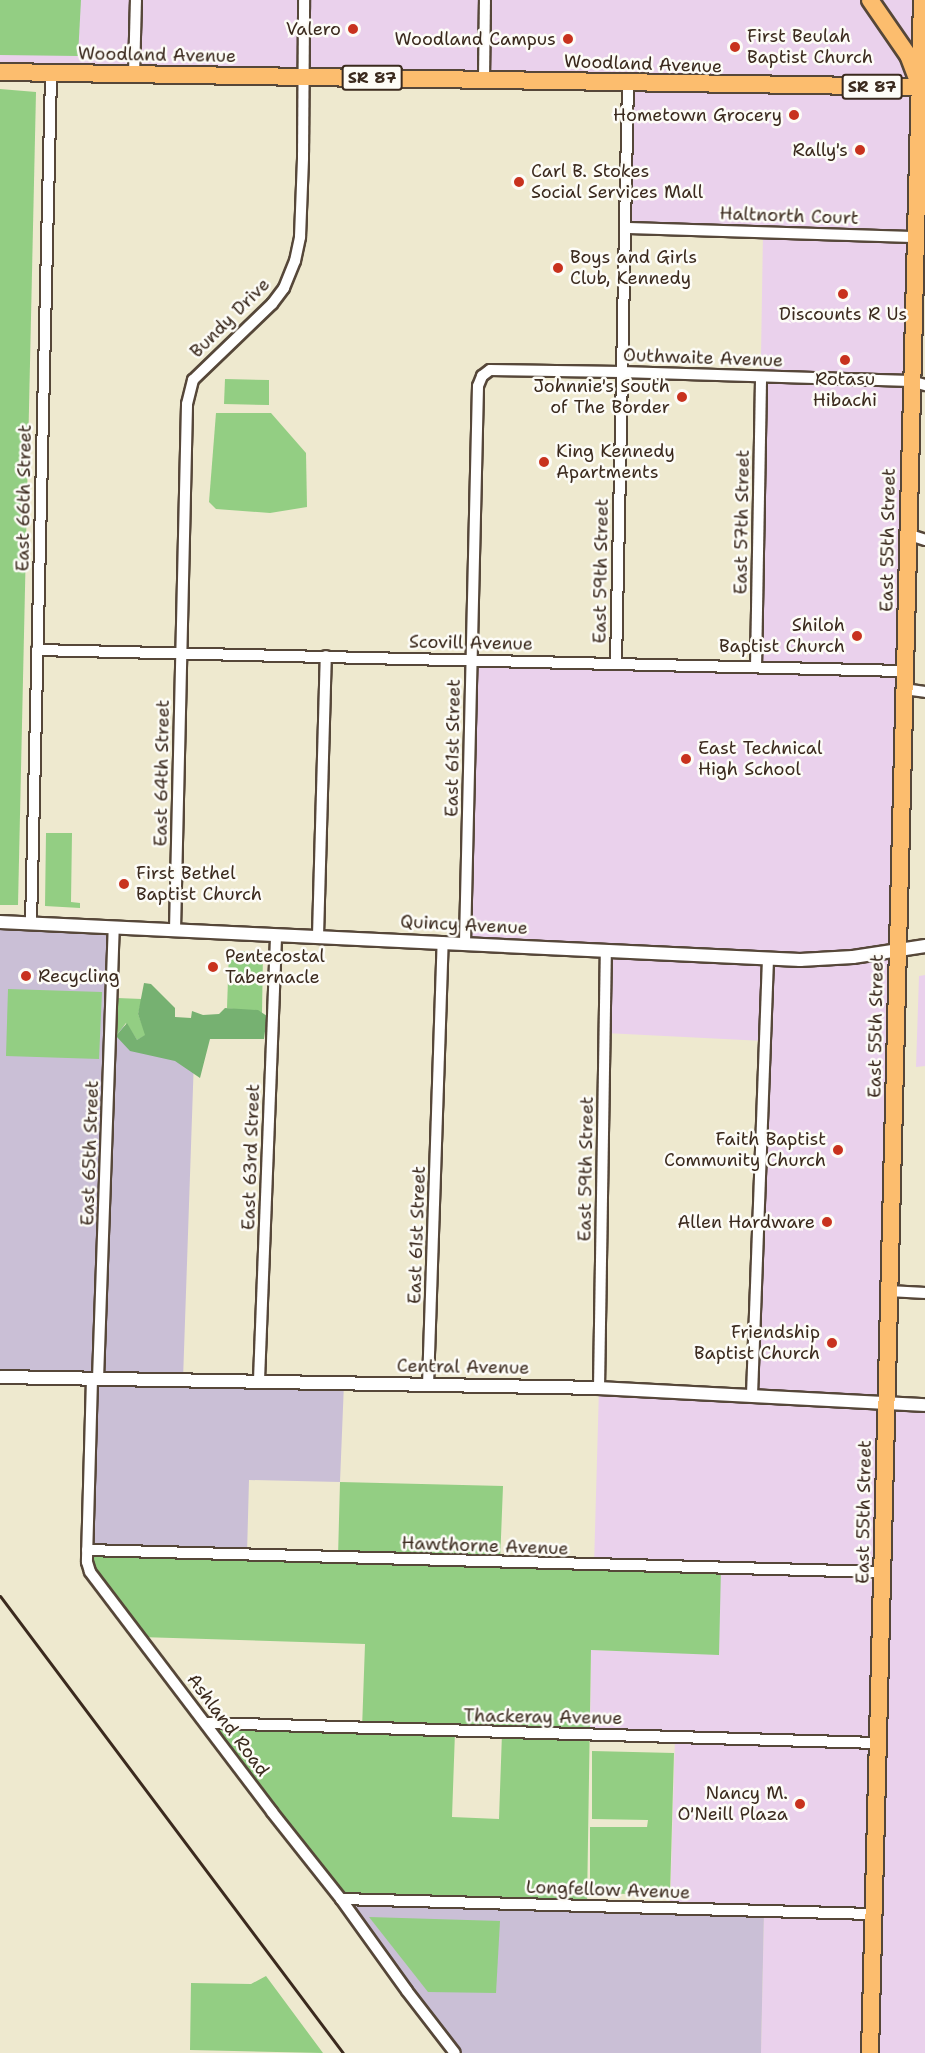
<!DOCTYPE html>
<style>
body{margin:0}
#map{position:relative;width:925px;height:2053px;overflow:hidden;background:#eee9cf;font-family:"Shantell Sans",sans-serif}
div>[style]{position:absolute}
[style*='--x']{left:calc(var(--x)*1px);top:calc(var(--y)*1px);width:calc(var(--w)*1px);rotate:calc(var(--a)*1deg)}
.built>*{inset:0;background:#ead1ec}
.industrial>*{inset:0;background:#cabfd6}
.green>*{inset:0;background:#93ce83}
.forest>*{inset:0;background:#76b171}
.roads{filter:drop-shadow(2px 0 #564739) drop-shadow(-2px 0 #564739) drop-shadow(0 2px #564739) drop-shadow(0 -2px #564739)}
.minor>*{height:10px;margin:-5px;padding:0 5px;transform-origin:5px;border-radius:5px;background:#fff}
.tertiary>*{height:12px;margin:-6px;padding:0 6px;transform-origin:6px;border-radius:6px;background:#fff}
.primary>*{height:16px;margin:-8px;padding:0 8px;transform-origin:8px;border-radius:8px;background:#fcbd6e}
.rail>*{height:3px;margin:-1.5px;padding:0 1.5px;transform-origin:1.5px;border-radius:1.5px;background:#3b2a1e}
.dots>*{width:16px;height:16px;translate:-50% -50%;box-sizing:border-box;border:3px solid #fdfcf7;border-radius:50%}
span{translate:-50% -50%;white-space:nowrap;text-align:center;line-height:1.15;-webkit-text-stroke:5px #fdfcf7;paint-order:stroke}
.shield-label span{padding:2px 4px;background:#fdfcf7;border:2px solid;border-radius:4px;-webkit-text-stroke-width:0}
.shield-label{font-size:16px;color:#3b2a1e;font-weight:700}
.poi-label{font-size:18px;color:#3b2a1e}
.right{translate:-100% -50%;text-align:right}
.left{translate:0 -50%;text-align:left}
.street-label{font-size:18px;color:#3b2a1e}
</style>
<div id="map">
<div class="built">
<div style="clip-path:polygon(0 0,922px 0,925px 87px,925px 254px,915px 251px,886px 1400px,925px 1405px,925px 2053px,761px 2053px,764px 1912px,670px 1908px,675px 1737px,590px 1735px,591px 1650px,719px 1654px,594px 1566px,599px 1388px,752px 1395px,765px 1041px,605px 1033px,606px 950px,465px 942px,472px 659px,756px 667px,763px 232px,626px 228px,628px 83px,0 72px)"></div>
<div style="clip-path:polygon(925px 975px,925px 1066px,916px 1067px,919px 976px)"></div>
</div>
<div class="industrial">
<div style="clip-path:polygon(0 922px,114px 927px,111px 1026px,195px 1029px,183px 1380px,344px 1383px,340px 1482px,249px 1480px,247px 1554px,87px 1549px,92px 1380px,0 1377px)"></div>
<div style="clip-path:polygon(341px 1899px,764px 1911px,761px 2053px,455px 2053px)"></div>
</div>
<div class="green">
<div style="clip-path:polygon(0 0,81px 0,78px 56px,0 55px)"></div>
<div style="clip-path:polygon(0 89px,36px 92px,18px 905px,0 905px)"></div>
<div style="clip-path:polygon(225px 379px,269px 380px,269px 405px,224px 404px)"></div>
<div style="clip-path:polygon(216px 413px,271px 413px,306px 453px,307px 507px,270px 513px,216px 509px,209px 502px)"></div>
<div style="clip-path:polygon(46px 833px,72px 833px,71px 902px,80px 903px,80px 908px,45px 906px)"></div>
<div style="clip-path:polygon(229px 951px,263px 952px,262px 1013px,227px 1008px)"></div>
<div style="clip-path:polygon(8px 989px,102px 992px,99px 1059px,6px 1056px)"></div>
<div style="clip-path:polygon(117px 998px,142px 999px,138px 1014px,146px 1035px,137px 1040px,126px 1023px,116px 1036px)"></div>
<div style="clip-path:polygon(evenodd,340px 1482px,503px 1486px,500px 1563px,721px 1568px,719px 1655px,591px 1650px,587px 1905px,341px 1899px,207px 1723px,362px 1729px,365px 1644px,140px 1637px,90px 1572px,87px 1550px,338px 1557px,340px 1482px,455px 1732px,502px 1733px,499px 1819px,452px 1817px,455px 1732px)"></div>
<div style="clip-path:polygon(592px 1751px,674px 1753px,670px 1895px,590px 1893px,590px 1827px,647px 1827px,648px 1820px,592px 1819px)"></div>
<div style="clip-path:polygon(369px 1917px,500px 1921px,496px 1993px,428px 1992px)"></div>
<div style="clip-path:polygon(266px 1976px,323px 2053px,190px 2050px,191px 1983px,251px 1984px)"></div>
</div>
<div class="forest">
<div style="clip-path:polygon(144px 983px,151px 984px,175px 1008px,175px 1017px,191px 1018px,192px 1011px,203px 1015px,219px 1014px,225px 1008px,258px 1010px,267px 1016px,264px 1039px,210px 1039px,200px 1078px,175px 1061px,130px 1051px,116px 1036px,127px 1023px,137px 1040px,145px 1035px,138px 1014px)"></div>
</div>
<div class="roads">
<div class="minor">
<div style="--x:134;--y:75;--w:75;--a:-88.5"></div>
<div style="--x:484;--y:79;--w:79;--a:-89.3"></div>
<div style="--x:626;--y:228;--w:289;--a:1.8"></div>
<div style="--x:907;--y:534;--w:19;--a:18"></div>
<div style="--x:37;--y:650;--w:867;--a:1.39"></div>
<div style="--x:616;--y:664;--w:581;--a:-88.82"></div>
<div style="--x:756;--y:667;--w:290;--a:-89"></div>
<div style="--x:904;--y:689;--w:21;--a:8"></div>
<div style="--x:31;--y:924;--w:851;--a:-88.65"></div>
<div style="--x:175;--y:930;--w:526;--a:-88.69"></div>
<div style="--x:187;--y:404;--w:25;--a:-76"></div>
<div style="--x:193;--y:380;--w:110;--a:-43.9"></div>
<div style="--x:272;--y:304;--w:20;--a:-53"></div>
<div style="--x:284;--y:288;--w:29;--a:-68"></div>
<div style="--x:295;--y:261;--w:25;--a:-78"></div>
<div style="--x:300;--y:237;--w:79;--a:-87.8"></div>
<div style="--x:303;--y:158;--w:158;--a:-89.6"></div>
<div style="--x:318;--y:936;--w:280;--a:-88.4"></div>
<div style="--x:465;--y:942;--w:556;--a:-88.66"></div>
<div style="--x:478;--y:386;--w:11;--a:-68"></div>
<div style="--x:482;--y:376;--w:10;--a:-37"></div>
<div style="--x:490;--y:370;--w:131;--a:0.9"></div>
<div style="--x:621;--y:372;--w:290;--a:1.8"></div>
<div style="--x:911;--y:381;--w:15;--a:16"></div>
<div style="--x:889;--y:1291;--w:36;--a:3"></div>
<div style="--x:92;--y:1379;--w:183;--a:91.6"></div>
<div style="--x:87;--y:1562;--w:10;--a:73"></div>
<div style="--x:90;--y:1572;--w:301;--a:52.8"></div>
<div style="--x:272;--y:1812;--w:111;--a:51.6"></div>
<div style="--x:341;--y:1899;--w:113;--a:54.3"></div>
<div style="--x:407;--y:1991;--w:78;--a:52.3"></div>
<div style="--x:98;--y:1379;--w:452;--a:-88"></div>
<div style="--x:259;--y:1380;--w:445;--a:-87.8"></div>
<div style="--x:428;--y:1385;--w:443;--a:-88.1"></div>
<div style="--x:599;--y:1388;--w:438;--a:-89.1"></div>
<div style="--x:752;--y:1395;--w:437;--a:-87.9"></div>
<div style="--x:87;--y:1550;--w:795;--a:1.59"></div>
<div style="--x:207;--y:1723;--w:671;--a:1.71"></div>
<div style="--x:341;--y:1899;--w:532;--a:1.62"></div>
</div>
<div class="tertiary">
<div style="--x:0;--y:922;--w:801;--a:2.72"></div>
<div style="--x:800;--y:960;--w:53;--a:-3.2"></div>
<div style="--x:853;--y:957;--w:73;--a:-8.7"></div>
<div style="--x:0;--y:1377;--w:599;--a:1.05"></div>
<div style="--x:599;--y:1388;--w:326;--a:3"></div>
</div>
<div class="primary">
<div style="--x:870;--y:0;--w:67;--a:55.4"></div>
<div style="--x:908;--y:55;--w:22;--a:69"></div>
<div style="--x:0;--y:72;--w:925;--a:0.93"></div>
<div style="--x:870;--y:2053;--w:2054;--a:-88.55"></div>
</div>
</div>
<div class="rail">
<div style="--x:0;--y:1596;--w:571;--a:53.11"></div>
</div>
<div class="dots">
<div style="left:353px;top:29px;background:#c8321e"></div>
<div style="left:568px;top:39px;background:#c8321e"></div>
<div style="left:735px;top:47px;background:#c8321e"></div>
<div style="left:794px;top:115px;background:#c8321e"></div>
<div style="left:860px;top:150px;background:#c8321e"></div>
<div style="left:519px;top:182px;background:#c8321e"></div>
<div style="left:558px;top:268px;background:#c8321e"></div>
<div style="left:843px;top:294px;background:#c8321e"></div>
<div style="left:845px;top:360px;background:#c8321e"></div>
<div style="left:682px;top:397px;background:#c8321e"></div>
<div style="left:544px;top:462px;background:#c8321e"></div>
<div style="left:857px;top:636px;background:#c8321e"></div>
<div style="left:686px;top:759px;background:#c8321e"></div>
<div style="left:124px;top:884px;background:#c8321e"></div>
<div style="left:213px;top:967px;background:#c8321e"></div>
<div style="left:26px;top:976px;background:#c8321e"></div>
<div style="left:838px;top:1150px;background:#c8321e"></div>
<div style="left:827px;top:1222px;background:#c8321e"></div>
<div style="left:832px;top:1343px;background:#c8321e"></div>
<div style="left:800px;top:1804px;background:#c8321e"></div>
</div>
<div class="shield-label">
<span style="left:372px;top:78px">SR 87</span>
<span style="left:872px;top:87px">SR 87</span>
</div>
<div class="poi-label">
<span class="right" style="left:341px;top:29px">Valero</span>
<span class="left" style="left:747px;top:47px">First Beulah<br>Baptist Church</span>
<span class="right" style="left:556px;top:39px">Woodland Campus</span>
<span class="right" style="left:782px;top:115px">Hometown Grocery</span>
<span class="right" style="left:848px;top:150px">Rally's</span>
<span class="left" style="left:531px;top:182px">Carl B. Stokes<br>Social Services Mall</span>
<span class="left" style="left:570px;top:268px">Boys and Girls<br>Club, Kennedy</span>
<span style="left:843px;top:314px">Discounts R Us</span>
<span style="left:845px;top:390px">Rotasu<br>Hibachi</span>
<span class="right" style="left:670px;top:397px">Johnnie's South<br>of The Border</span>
<span class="left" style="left:556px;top:462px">King Kennedy<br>Apartments</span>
<span class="right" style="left:845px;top:636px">Shiloh<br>Baptist Church</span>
<span class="left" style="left:698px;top:759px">East Technical<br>High School</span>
<span class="left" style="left:136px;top:884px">First Bethel<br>Baptist Church</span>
<span class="left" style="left:225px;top:967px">Pentecostal<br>Tabernacle</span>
<span class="left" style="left:38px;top:976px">Recycling</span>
<span class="right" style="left:826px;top:1150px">Faith Baptist<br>Community Church</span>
<span class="right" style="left:815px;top:1222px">Allen Hardware</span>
<span class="right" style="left:820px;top:1343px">Friendship<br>Baptist Church</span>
<span class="right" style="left:788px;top:1804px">Nancy M.<br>O'Neill Plaza</span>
</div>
<div class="street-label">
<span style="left:157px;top:55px;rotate:1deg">Woodland Avenue</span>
<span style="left:643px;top:64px;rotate:2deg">Woodland Avenue</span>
<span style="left:789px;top:216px;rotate:2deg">Haltnorth Court</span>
<span style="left:230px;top:318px;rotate:-45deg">Bundy Drive</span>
<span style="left:703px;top:358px;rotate:2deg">Outhwaite Avenue</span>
<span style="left:24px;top:498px;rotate:-89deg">East 66th Street</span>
<span style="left:742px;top:522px;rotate:-89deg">East 57th Street</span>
<span style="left:888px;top:540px;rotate:-89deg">East 55th Street</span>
<span style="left:601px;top:571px;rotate:-89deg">East 59th Street</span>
<span style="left:471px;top:643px;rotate:1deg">Scovill Avenue</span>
<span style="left:453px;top:748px;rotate:-89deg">East 61st Street</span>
<span style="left:162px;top:773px;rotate:-89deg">East 64th Street</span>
<span style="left:464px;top:925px;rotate:3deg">Quincy Avenue</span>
<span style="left:876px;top:1026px;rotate:-89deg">East 55th Street</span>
<span style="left:90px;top:1153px;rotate:-88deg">East 65th Street</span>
<span style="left:251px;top:1157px;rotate:-88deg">East 63rd Street</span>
<span style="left:586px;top:1169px;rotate:-89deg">East 59th Street</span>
<span style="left:417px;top:1235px;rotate:-88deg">East 61st Street</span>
<span style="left:463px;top:1367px;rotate:1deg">Central Avenue</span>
<span style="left:864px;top:1512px;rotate:-89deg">East 55th Street</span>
<span style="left:485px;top:1546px;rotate:2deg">Hawthorne Avenue</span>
<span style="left:543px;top:1717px;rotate:1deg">Thackeray Avenue</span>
<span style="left:228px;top:1725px;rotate:53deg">Ashland Road</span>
<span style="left:608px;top:1890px;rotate:2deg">Longfellow Avenue</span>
</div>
</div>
